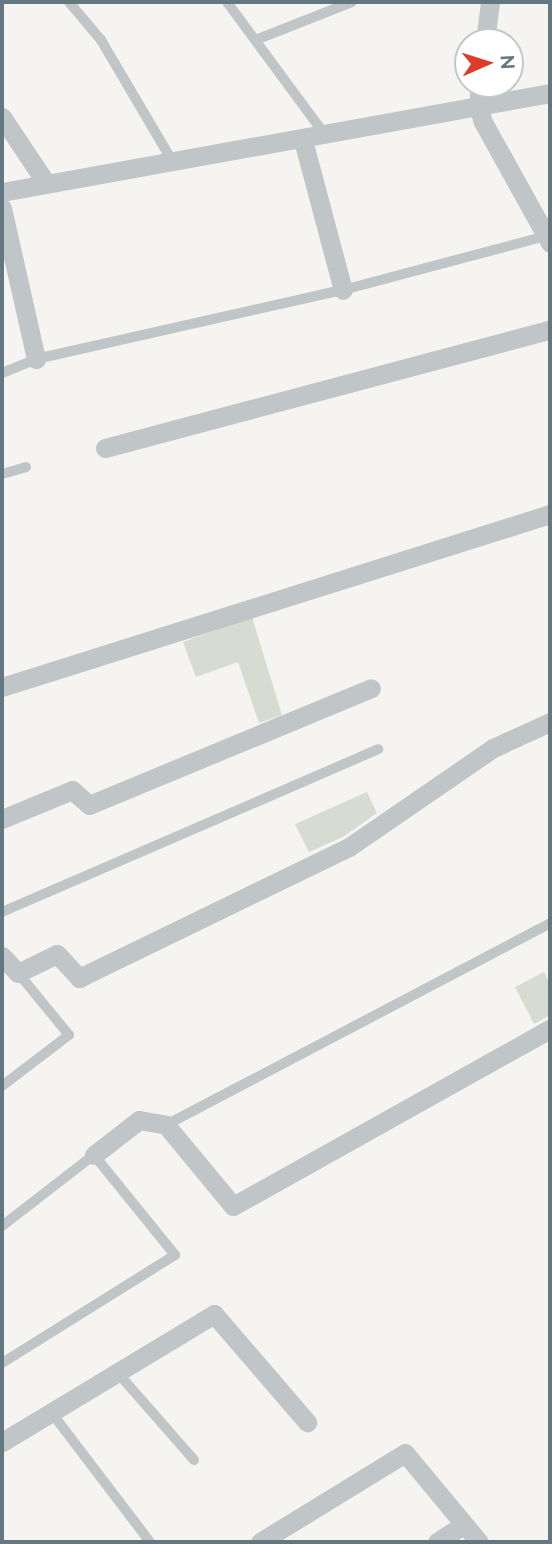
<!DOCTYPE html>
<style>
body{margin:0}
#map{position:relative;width:552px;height:1544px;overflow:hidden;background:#f5f4f1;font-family:Raleway,sans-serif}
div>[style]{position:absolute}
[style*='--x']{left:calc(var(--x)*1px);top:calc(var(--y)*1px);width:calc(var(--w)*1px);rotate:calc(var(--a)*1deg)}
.green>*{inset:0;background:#d7dcd2}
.service>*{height:10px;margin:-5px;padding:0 5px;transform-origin:5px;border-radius:5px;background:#c0c5c7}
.minor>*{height:19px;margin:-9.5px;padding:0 9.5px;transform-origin:9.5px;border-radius:9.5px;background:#c0c5c7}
span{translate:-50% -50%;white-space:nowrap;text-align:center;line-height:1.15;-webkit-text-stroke:7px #fff;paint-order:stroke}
.frame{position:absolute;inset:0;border:4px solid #647881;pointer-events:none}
.north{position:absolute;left:454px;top:28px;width:70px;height:70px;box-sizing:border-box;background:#fff;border:2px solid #c1c9cd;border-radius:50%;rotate:87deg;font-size:19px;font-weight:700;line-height:28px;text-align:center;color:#647881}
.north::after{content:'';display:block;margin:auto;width:24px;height:32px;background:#de3b28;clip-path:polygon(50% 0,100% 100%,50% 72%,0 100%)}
</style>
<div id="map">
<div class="green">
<div style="clip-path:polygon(252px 617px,282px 715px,259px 723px,238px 662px,196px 677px,183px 642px)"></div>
<div style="clip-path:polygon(367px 792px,377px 813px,343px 837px,309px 852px,295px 824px)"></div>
<div style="clip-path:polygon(544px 972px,550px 984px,550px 1015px,534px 1024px,515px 987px)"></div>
</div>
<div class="service">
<div style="--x:69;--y:2;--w:50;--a:49.9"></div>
<div style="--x:101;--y:40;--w:142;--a:59.5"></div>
<div style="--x:227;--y:2;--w:165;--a:53.6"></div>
<div style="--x:258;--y:39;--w:101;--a:-21.5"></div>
<div style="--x:2;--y:373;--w:37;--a:-22"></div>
<div style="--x:36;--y:359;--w:315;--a:-12.7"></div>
<div style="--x:343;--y:290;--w:210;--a:-14.9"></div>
<div style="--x:2;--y:474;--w:25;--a:-16"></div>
<div style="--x:2;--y:912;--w:410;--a:-23.4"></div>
<div style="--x:2;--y:1086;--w:84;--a:-37.3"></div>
<div style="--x:69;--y:1035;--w:80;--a:-129.4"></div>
<div style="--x:166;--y:1125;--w:434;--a:-27.7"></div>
<div style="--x:2;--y:1226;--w:116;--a:-37.7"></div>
<div style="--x:94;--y:1155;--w:129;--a:51"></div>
<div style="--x:175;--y:1255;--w:204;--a:148"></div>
<div style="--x:117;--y:1372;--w:117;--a:48.8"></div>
<div style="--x:51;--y:1412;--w:163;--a:52.7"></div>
</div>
<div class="minor">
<div style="--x:485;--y:42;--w:40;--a:-82.9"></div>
<div style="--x:480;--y:84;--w:21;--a:95"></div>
<div style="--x:478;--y:105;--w:18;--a:74"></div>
<div style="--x:483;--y:122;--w:138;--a:61"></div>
<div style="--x:2;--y:117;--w:79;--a:56.3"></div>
<div style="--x:303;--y:140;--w:155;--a:75.1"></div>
<div style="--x:2;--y:192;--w:557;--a:-10.24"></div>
<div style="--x:2;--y:208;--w:155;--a:77.3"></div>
<div style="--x:105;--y:448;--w:460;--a:-14.9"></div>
<div style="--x:2;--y:687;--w:575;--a:-17.52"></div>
<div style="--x:2;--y:819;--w:76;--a:-22.5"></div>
<div style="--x:72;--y:790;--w:23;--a:41"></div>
<div style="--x:89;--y:805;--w:305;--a:-22.5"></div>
<div style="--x:2;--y:956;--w:23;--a:47"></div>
<div style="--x:18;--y:973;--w:43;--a:-26"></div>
<div style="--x:57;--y:954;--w:33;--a:47"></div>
<div style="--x:79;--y:978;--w:300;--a:-25.9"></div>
<div style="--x:349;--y:847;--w:175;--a:-34.5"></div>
<div style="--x:493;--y:748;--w:63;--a:-24.5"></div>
<div style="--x:94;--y:1155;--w:57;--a:-37.9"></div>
<div style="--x:139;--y:1120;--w:27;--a:10"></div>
<div style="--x:166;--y:1125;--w:105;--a:50.4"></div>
<div style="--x:233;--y:1206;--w:363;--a:-29.2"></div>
<div style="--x:2;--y:1442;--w:248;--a:-31.1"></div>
<div style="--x:214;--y:1314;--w:143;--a:49.3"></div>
<div style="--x:260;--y:1542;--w:170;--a:-31.5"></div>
<div style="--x:405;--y:1453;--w:116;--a:50.3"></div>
<div style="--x:437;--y:1542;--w:31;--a:-33"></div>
</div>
<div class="frame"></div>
<div class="north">N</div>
</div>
